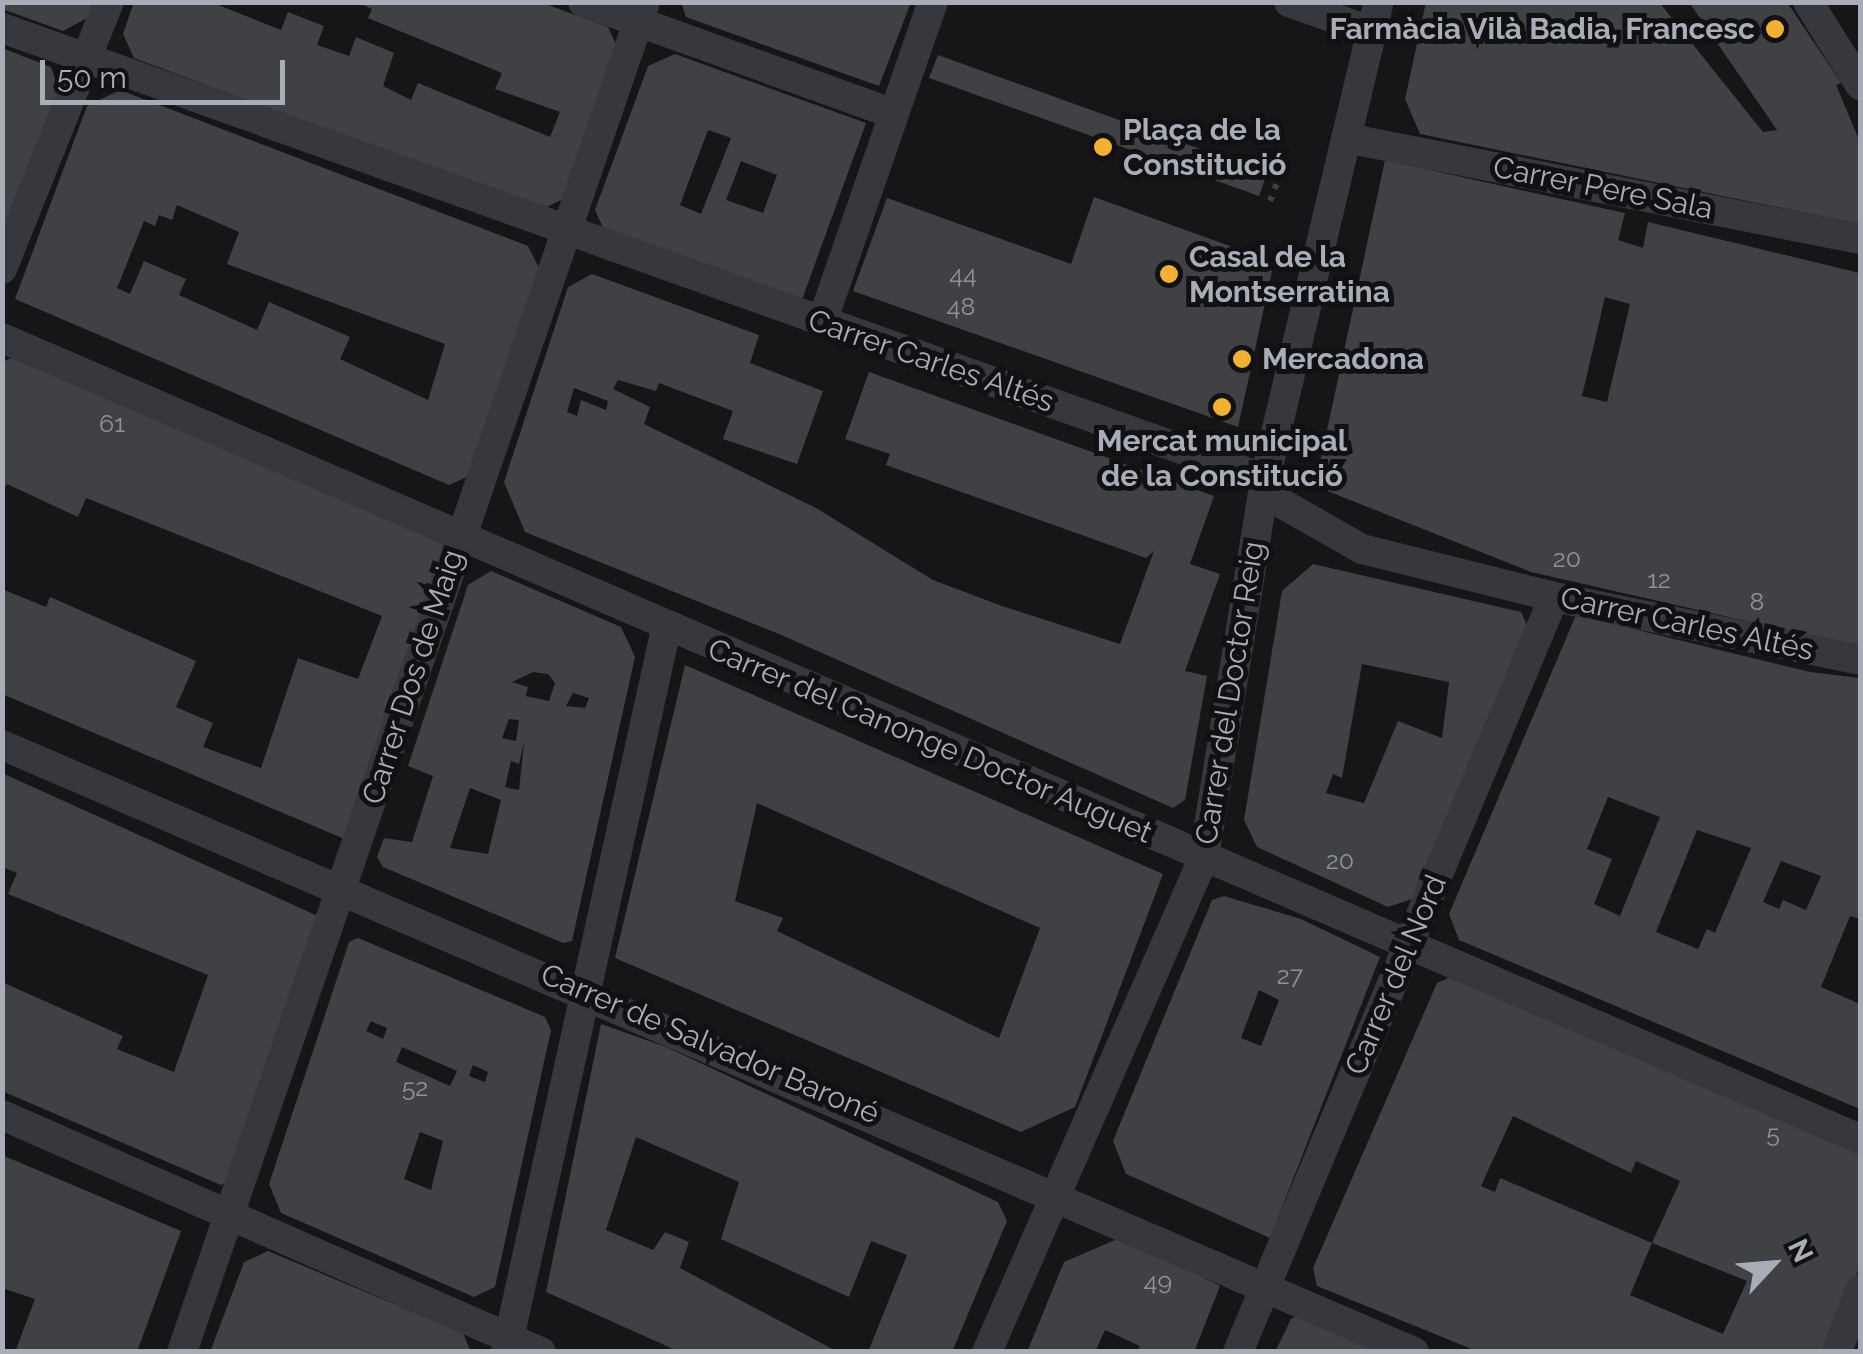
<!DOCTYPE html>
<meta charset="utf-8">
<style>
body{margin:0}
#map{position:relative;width:1863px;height:1354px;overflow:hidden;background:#161618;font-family:Raleway,sans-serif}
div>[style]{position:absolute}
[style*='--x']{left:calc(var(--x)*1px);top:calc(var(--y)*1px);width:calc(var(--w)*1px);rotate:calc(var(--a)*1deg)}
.building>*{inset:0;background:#404145}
.path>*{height:6px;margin-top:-3px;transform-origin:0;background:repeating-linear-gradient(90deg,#3d3f44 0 5px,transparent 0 13px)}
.street>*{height:30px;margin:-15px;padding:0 15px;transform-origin:15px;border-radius:15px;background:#37383d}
.dots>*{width:28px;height:28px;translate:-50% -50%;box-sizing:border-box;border:5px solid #111113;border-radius:50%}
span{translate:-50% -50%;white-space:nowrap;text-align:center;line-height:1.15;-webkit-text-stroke:10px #111113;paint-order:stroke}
.number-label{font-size:25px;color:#8e929b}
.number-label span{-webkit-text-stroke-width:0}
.poi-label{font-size:30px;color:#a8adb8;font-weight:700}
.right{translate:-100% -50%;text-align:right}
.left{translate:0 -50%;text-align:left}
.street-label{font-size:30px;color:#a8adb8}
.frame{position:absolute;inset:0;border:5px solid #a8adb8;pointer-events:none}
.north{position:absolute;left:1723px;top:1214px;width:100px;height:100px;-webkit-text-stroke:8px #111113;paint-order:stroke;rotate:64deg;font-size:28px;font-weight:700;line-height:40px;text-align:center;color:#a8adb8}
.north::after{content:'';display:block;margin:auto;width:35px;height:45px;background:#a8adb8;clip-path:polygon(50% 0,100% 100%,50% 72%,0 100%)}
.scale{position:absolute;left:40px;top:60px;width:245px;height:45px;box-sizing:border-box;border:5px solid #a8adb8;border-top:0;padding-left:12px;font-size:30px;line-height:35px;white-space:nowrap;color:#a8adb8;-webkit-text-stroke:8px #111113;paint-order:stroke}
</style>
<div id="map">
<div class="building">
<div style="clip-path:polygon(2px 2px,96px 2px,91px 16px,63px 31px,2px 9px)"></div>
<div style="clip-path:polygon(134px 2px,211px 2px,281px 30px,288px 12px,324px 26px,317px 45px,349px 56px,356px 37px,394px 53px,383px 86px,411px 100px,418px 83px,550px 137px,560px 112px,495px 89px,502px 73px,368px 18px,372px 9px,357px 2px,540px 2px,608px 27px,618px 49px,567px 197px,541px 210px,134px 58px,123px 34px)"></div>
<div style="clip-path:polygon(681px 2px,911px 2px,879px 86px,686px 17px)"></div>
<div style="clip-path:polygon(1426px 2px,1659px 2px,1763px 132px,1777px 130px,1689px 2px,1787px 2px,1841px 83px,1836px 85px,1860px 142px,1860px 224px,1420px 134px,1405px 99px)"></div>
<div style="clip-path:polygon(2px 48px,51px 67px,61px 96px,2px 245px)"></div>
<div style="clip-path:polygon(evenodd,675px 54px,866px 123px,799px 308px,608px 239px,595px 210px,648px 66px,675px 54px,708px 130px,731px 138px,701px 214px,680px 205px,708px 130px,675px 54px,741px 161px,777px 175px,763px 213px,726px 200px,741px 161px)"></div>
<div style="clip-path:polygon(938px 55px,1267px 173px,1259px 196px,929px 78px)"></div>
<div style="clip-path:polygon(evenodd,120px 90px,528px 246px,541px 272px,478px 472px,449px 485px,15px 299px,87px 106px,120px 90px,177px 205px,239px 232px,227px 264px,445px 344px,428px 400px,340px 359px,350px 337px,269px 302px,257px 330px,179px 295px,186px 279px,144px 261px,130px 294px,117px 288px,144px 221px,155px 226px,159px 215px,172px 220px,177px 205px)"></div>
<div style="clip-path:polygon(evenodd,1385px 160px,1625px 213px,1618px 240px,1643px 248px,1648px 222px,1860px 273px,1860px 647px,1531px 572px,1315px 486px,1385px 160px,1605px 297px,1630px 304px,1607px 402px,1582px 396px,1605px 297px)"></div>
<div style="clip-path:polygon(1094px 197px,1274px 262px,1238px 427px,853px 291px,887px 198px,1071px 264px)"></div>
<div style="clip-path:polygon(evenodd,592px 274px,759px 335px,750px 363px,823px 391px,797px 464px,723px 439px,733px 411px,659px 383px,656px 391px,618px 380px,613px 389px,650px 407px,644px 424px,816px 508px,933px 580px,1002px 606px,1120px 644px,1154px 551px,1146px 558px,886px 465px,890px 454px,845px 439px,869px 372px,1214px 496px,1190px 564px,1220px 574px,1185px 671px,1207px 676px,1185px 800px,1173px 808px,779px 634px,525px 532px,504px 482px,568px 287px,592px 274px,574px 388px,608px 401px,606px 410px,581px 400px,577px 416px,567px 412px,574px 388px)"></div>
<div style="clip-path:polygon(14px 357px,449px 546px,347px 840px,2px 694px,2px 589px,46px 607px,50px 597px,196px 661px,176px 707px,213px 723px,203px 747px,261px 768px,298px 658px,358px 679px,382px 616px,86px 498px,78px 517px,7px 484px,2px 492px,2px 362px)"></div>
<div style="clip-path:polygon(evenodd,1313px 564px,1521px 612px,1527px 625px,1415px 898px,1388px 907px,1257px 847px,1244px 820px,1282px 591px,1313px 564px,1362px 664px,1449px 682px,1442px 738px,1398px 721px,1364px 803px,1326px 793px,1333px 774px,1342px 778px,1362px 664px)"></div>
<div style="clip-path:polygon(evenodd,491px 571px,621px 627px,635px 657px,572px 941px,563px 943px,383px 867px,377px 857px,384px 838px,412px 842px,433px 776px,408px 766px,468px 585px,491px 571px,533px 672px,548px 674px,555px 683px,549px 701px,526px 696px,528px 687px,512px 682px,533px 672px,491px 571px,573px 693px,589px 698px,585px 708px,566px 706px,573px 693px,491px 571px,509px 719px,519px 720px,516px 741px,502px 738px,509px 719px,491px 571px,524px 742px,519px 790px,505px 787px,511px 761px,519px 764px,524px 742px,491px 571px,470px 788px,501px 800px,488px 854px,450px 848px,470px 788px)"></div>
<div style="clip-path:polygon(evenodd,1576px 615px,1810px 672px,1860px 678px,1860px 919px,1850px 916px,1821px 987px,1860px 1004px,1860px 1109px,1459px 940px,1449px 914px,1576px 615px,1608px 797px,1660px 817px,1620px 916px,1594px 904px,1612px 859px,1587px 849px,1608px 797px,1576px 615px,1697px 830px,1751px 848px,1715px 933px,1707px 929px,1698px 949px,1656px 932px,1697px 830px,1576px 615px,1781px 861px,1821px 876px,1806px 910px,1783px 900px,1779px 909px,1763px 902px,1781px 861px)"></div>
<div style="clip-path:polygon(evenodd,685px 665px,1163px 874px,1075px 1107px,1021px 1132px,615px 958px,685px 665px,757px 803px,1040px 928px,999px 1038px,777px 931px,783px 918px,735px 901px,757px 803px)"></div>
<div style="clip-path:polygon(2px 773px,320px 917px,241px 1175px,221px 1185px,2px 1091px,2px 982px,123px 1036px,117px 1049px,174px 1072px,208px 975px,8px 894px,17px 873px,2px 867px)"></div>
<div style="clip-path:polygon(evenodd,1224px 896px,1301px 919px,1380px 957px,1270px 1238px,1126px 1174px,1113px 1141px,1212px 900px,1224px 896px,1259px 990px,1279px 1000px,1261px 1046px,1241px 1038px,1259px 990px)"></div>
<div style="clip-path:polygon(evenodd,358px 938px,545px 1017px,551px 1030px,495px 1287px,474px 1297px,281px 1213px,269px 1184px,349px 942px,358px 938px,371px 1021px,387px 1028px,383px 1039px,366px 1031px,371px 1021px,358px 938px,402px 1047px,457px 1071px,450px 1086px,396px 1062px,402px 1047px,358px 938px,473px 1065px,488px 1072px,485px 1082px,469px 1076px,473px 1065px,358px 938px,420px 1132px,443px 1141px,431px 1190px,404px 1179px,420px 1132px)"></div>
<div style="clip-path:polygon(evenodd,1457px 974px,1860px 1148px,1860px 1266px,1826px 1352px,1479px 1352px,1317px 1286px,1313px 1268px,1437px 983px,1457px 974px,1513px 1116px,1631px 1173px,1636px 1161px,1680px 1181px,1652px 1243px,1747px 1281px,1723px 1334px,1630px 1295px,1652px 1243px,1500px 1178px,1495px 1192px,1481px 1186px,1513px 1116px)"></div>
<div style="clip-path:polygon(601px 1024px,666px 1047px,998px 1202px,1007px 1221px,952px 1352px,868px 1352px,907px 1255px,871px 1241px,849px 1297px,721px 1239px,739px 1182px,636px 1137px,606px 1230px,653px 1250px,665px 1232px,689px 1242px,680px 1268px,838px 1352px,680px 1352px,546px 1292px)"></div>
<div style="clip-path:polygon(2px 1155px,181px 1231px,137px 1352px,15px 1352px,35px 1299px,2px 1288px)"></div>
<div style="clip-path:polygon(1122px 1237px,1220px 1286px,1194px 1352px,1137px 1352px,1140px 1346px,1105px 1330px,1095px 1352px,1027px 1352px,1064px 1262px)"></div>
<div style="clip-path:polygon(268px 1251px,463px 1333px,471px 1352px,210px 1352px,244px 1262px)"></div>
<div style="clip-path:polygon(1309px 1310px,1405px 1352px,1275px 1352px,1291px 1319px)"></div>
</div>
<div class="path">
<div style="--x:1270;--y:201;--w:26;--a:-69"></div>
</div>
<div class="street">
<div style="--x:583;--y:2;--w:328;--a:19.8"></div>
<div style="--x:1289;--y:2;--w:87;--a:19.5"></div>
<div style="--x:1808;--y:2;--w:98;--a:57.9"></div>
<div style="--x:2;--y:28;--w:1341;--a:19.65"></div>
<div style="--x:1265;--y:479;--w:29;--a:56"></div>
<div style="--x:1281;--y:503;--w:93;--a:29.6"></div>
<div style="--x:1362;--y:549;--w:198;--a:14"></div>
<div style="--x:1554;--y:597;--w:312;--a:11.6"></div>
<div style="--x:1346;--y:138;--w:524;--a:11.12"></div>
<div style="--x:2;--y:269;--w:288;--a:-68.2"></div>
<div style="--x:822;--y:322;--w:339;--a:-70.9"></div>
<div style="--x:2;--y:338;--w:2023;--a:23.32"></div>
<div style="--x:2;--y:745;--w:1537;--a:23.26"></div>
<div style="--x:2;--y:1115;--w:589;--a:23.74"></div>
<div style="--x:182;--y:1352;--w:1427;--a:-71.07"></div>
<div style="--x:506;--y:1352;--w:740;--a:-77.52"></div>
<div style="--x:987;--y:1352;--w:540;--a:-66.33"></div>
<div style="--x:1204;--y:857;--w:383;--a:-80.8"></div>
<div style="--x:1265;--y:479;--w:490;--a:-76.6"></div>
<div style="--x:1238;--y:1352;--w:818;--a:-67.29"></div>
<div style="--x:1837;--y:1352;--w:66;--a:-69.6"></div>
</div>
<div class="dots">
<div style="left:1775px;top:29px;background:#f2b134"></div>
<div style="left:1103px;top:147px;background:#f2b134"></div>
<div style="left:1169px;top:274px;background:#f2b134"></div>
<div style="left:1242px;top:359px;background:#f2b134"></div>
<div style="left:1222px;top:407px;background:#f2b134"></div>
</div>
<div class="number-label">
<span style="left:963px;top:274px">44</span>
<span style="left:961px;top:306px">48</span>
<span style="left:112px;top:423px">61</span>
<span style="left:1567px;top:558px">20</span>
<span style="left:1659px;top:579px">12</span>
<span style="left:1757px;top:601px">8</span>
<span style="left:1340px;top:860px">20</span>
<span style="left:1290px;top:975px">27</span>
<span style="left:415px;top:1087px">52</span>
<span style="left:1773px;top:1133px">5</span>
<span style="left:1158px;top:1281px">49</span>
</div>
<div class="poi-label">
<span class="right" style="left:1755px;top:29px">Farmàcia Vilà Badia, Francesc</span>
<span class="left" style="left:1123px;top:147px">Plaça de la<br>Constitució</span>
<span class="left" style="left:1189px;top:274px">Casal de la<br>Montserratina</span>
<span class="left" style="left:1262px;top:359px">Mercadona</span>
<span style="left:1222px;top:458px">Mercat municipal<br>de la Constitució</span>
</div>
<div class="street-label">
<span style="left:1603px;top:188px;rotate:11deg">Carrer Pere Sala</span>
<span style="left:931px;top:361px;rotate:19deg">Carrer Carles Altés</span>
<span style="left:1687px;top:624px;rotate:12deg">Carrer Carles Altés</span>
<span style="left:413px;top:677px;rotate:-72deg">Carrer Dos de Maig</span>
<span style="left:1230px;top:693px;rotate:-81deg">Carrer del Doctor Reig</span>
<span style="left:930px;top:741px;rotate:23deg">Carrer del Canonge Doctor Auguet</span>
<span style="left:1396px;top:975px;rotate:-67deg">Carrer del Nord</span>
<span style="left:710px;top:1044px;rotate:23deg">Carrer de Salvador Baroné</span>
</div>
<div class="frame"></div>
<div class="north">N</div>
<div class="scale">50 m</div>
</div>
